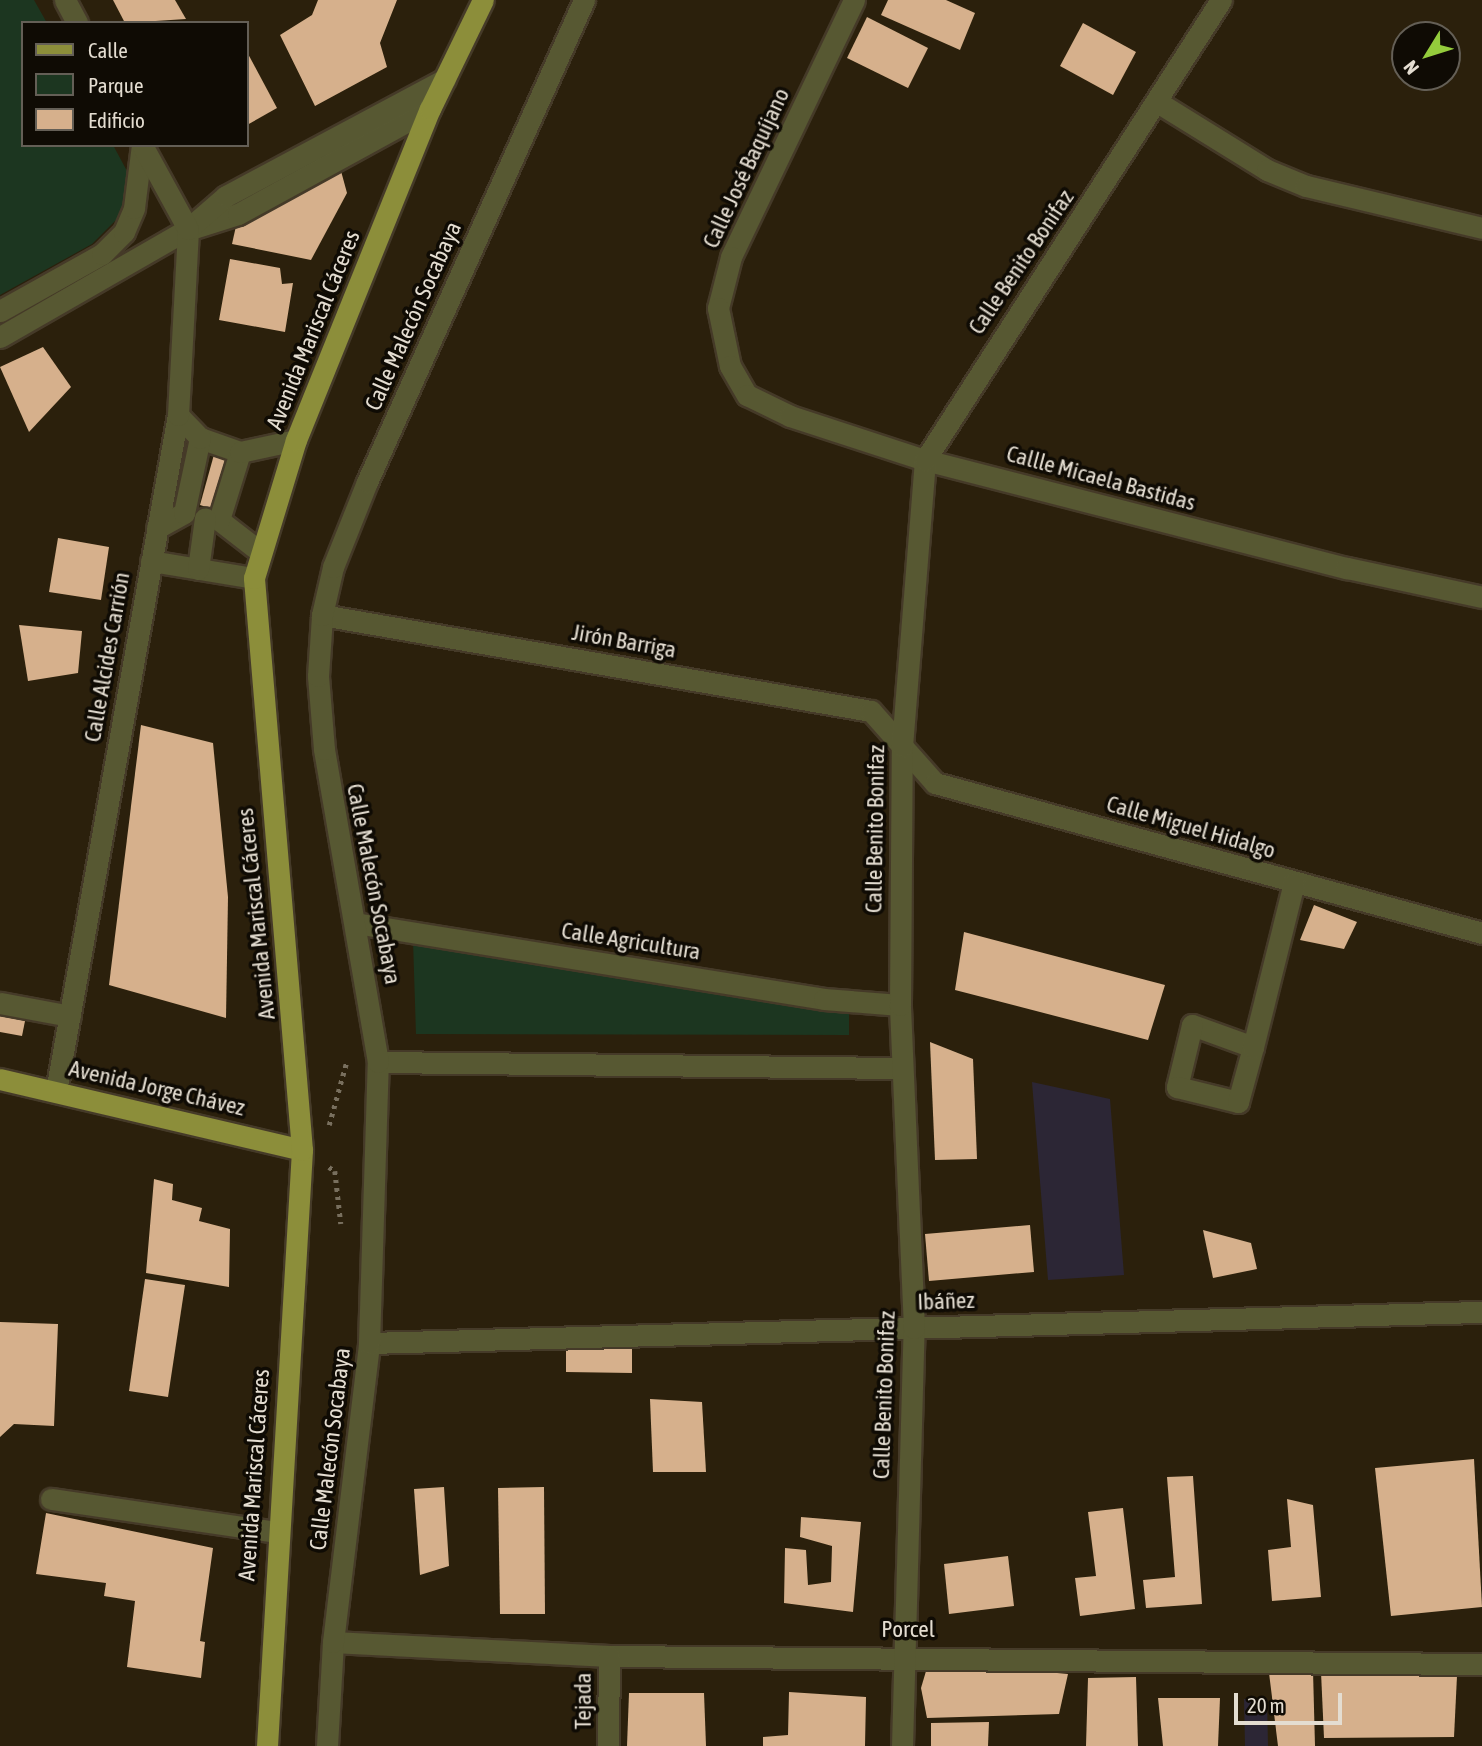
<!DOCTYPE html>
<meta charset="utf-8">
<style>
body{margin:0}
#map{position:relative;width:1482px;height:1746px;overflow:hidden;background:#2b200c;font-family:"Asap Condensed",sans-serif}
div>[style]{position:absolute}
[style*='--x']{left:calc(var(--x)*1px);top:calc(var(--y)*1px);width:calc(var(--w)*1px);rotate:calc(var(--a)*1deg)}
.industrial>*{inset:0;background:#2c2635}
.green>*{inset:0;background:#1c3620}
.building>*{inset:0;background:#d6b08c}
.path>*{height:4.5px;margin-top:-2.25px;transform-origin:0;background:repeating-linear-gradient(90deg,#786f5e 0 3.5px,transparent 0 8.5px)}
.roads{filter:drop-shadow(2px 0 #453a28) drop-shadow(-2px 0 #453a28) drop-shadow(0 2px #453a28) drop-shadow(0 -2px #453a28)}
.minor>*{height:21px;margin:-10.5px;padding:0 10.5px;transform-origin:10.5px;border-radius:10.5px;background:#575832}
.major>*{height:21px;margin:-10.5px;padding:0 10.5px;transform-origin:10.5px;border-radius:10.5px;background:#8c8e3a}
span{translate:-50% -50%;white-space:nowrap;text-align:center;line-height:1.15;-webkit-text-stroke:7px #0f0b04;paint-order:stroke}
.street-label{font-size:23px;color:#e4ddd1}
.legend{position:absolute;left:21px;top:21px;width:228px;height:126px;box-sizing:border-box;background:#0f0b04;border:2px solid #645f56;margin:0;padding:9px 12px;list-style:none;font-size:21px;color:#e4ddd1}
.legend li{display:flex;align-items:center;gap:14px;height:35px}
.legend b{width:35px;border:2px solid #645f56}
.north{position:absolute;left:1391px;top:21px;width:70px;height:70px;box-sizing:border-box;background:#0f0b04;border:2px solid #645f56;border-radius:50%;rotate:232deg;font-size:19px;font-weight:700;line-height:28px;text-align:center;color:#e4ddd1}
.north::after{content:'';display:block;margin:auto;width:24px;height:32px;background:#94cc3c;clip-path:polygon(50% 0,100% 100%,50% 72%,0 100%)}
.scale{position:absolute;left:1234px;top:1693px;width:108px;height:32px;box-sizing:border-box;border:4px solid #e4ddd1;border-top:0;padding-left:9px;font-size:21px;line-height:24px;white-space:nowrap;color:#e4ddd1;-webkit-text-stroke:5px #0f0b04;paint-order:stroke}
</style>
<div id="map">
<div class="industrial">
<div style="clip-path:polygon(1032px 1082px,1110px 1099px,1124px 1275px,1048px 1280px)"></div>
<div style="clip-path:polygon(1267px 1698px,1268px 1746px,1245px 1746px,1244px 1699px)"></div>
</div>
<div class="green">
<div style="clip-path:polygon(0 0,34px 0,47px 23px,23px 23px,23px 145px,113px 145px,127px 171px,125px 211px,92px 244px,0 295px)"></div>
<div style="clip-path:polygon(413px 940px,849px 1012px,849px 1035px,416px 1034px)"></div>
</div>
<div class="building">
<div style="clip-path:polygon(113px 0,175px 0,186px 19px,125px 23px)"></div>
<div style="clip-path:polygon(318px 0,397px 0,380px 43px,387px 67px,315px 106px,280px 35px,312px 15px)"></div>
<div style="clip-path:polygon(888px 0,946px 0,975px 13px,960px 50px,881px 15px)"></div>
<div style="clip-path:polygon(867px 17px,928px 48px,908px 88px,847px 58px)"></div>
<div style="clip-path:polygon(1083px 23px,1136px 52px,1113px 95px,1060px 66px)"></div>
<div style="clip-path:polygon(247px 52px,277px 108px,247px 125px)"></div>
<div style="clip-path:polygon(341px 171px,347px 193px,311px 260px,232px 244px,236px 226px)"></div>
<div style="clip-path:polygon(230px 259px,280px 268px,282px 284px,293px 283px,285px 332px,219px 320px)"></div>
<div style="clip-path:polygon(43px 347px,71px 387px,29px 432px,0 367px)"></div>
<div style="clip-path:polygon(220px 433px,251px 443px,232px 515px,200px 505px)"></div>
<div style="clip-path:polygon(58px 538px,109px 547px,101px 600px,49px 592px)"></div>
<div style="clip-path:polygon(19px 625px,82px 631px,78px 673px,28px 681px)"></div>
<div style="clip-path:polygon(141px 725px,213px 743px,228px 897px,226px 1018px,109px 985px)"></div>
<div style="clip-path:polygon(1314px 905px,1357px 922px,1344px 949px,1300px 940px)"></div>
<div style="clip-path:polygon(964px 932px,1165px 985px,1148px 1040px,955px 990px)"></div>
<div style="clip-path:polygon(0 995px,29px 1001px,22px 1036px,0 1032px)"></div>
<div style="clip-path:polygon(930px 1042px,973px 1059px,977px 1159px,935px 1160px)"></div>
<div style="clip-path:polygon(154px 1179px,173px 1184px,172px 1200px,202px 1208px,199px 1221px,230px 1229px,229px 1287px,146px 1273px)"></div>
<div style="clip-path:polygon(1030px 1225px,1034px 1272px,929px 1281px,925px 1234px)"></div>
<div style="clip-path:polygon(1203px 1230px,1251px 1243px,1257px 1269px,1213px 1278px)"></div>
<div style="clip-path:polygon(145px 1279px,185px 1285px,168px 1397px,129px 1391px)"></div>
<div style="clip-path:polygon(0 1322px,58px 1324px,54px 1426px,14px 1424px,0 1437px)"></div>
<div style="clip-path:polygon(566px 1342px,632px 1344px,632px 1373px,566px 1372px)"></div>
<div style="clip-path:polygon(650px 1399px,702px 1402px,706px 1472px,653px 1472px)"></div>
<div style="clip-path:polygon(1474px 1459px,1482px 1607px,1391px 1616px,1375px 1468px)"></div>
<div style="clip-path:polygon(1193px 1476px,1202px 1604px,1146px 1608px,1143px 1580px,1175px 1577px,1167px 1477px)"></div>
<div style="clip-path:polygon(444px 1487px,449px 1566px,420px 1575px,414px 1489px)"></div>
<div style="clip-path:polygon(544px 1487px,545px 1614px,500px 1614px,498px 1488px)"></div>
<div style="clip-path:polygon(1287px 1499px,1313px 1505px,1321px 1597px,1272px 1601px,1268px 1550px,1291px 1547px)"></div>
<div style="clip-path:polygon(1123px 1508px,1135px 1609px,1080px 1616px,1075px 1578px,1096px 1576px,1088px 1512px)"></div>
<div style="clip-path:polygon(46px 1513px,213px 1548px,200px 1641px,205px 1642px,201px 1678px,127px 1667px,135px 1601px,104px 1596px,106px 1583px,36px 1574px)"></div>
<div style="clip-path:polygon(801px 1517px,861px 1522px,853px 1612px,784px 1603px,785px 1548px,806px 1550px,808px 1585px,831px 1582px,832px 1546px,800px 1537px)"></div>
<div style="clip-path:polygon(1008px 1556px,1014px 1606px,949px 1614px,944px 1564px)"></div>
<div style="clip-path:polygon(929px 1661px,1068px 1674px,1059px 1714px,927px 1718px,921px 1688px)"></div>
<div style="clip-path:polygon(1313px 1671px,1315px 1746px,1278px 1746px,1269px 1673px)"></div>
<div style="clip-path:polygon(1321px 1672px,1457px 1676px,1454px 1737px,1324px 1738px)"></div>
<div style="clip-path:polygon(1136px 1677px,1138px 1746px,1086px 1746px,1088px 1678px)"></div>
<div style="clip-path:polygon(789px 1692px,866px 1697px,865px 1746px,763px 1746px,763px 1737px,788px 1735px)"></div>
<div style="clip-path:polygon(629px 1693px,704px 1693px,706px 1746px,627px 1746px)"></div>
<div style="clip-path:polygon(1158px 1698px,1220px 1698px,1218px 1746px,1163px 1746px)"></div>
<div style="clip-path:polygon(989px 1722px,988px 1746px,931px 1746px,931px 1723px)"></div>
</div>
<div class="path">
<div style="--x:329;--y:1125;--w:67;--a:-74.5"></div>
<div style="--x:329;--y:1167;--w:7;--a:34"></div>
<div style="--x:335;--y:1171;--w:53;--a:83.5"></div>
</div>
<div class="roads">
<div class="minor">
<div style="--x:65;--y:0;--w:26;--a:62"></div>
<div style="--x:854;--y:0;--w:285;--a:115.6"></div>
<div style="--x:731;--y:257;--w:53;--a:104.3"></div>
<div style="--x:718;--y:308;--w:59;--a:78.3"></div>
<div style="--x:730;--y:366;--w:34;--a:60"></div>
<div style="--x:747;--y:395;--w:48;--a:26"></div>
<div style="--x:790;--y:416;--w:142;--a:18.1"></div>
<div style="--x:925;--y:460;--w:436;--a:14.4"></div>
<div style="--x:1347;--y:568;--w:138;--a:12.1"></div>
<div style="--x:1159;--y:103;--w:127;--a:31.8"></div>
<div style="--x:1267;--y:170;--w:42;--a:22.3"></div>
<div style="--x:1306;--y:186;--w:181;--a:13.4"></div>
<div style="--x:197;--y:227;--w:43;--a:-17.6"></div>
<div style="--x:238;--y:214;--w:219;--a:-28.7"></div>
<div style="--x:0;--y:311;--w:117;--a:-29.2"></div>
<div style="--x:102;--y:254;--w:31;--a:-45"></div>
<div style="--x:124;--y:232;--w:26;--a:-67"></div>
<div style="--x:134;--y:208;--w:64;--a:-82.8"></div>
<div style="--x:0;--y:337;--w:217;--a:-29.9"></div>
<div style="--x:188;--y:229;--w:50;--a:-41"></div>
<div style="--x:226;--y:196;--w:248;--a:-28.1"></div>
<div style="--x:200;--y:438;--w:42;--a:19.3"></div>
<div style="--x:157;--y:528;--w:31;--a:-29"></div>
<div style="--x:184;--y:513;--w:77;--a:-78"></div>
<div style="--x:200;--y:438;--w:32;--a:-134"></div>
<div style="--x:259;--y:551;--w:51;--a:-142.2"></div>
<div style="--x:219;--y:520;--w:71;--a:-72.8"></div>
<div style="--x:240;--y:452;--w:57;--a:-12.1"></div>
<div style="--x:151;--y:561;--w:104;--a:9.4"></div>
<div style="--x:198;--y:569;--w:51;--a:-82.2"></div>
<div style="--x:322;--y:615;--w:557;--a:9.92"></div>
<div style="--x:871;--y:711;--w:96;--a:48.4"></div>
<div style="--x:935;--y:783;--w:567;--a:15.33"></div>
<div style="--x:355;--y:923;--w:475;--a:9.2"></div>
<div style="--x:824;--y:999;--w:76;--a:4.5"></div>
<div style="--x:0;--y:1003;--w:71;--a:10.5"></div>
<div style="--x:1253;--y:1047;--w:65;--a:-160.2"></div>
<div style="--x:1192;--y:1025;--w:64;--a:103.6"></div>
<div style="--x:1177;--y:1087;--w:63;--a:13.8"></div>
<div style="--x:1238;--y:1102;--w:57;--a:-74.7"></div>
<div style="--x:1253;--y:1047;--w:169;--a:-76"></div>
<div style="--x:378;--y:1062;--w:524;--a:0.66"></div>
<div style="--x:56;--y:1091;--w:687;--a:-79.77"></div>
<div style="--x:178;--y:415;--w:186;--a:-86.9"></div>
<div style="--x:188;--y:229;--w:96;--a:-118.7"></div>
<div style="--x:369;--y:1343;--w:1113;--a:-1.6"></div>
<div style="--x:51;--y:1499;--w:227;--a:8.3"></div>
<div style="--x:333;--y:1642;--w:276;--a:2.9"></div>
<div style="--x:609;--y:1656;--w:873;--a:0.53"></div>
<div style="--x:327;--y:1746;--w:104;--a:-86.7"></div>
<div style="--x:333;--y:1642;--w:301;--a:-83.1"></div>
<div style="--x:369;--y:1343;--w:281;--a:-88.2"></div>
<div style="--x:378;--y:1062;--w:318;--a:-99.8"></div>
<div style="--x:324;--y:749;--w:73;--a:-94.7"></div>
<div style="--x:318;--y:676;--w:61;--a:-86.2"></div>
<div style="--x:322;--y:615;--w:49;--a:-77.1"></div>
<div style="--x:333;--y:567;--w:92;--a:-68.2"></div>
<div style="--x:367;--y:482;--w:529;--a:-65.76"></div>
<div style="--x:608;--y:1746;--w:90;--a:-89.4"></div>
<div style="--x:902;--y:1746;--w:418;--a:-88.4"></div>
<div style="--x:914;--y:1328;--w:323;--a:-92.5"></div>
<div style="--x:900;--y:1005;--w:259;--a:-89.6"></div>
<div style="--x:902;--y:746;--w:287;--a:-85.4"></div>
<div style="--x:925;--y:460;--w:547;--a:-57.24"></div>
</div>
<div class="major">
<div style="--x:0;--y:1079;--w:310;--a:13.2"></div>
<div style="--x:267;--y:1746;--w:597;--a:-86.64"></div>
<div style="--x:302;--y:1150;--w:574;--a:-94.8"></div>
<div style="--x:254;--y:578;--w:144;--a:-73.1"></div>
<div style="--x:296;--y:440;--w:357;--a:-68"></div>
<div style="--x:430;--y:109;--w:121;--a:-64.1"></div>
</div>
</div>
<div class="street-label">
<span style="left:746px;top:168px;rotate:-65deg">Calle José Baquíjano</span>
<span style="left:1021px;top:262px;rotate:-56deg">Calle Benito Bonifaz</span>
<span style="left:413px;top:316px;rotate:-66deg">Calle Malecón Socabaya</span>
<span style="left:313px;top:330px;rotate:-68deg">Avenida Mariscal Cáceres</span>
<span style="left:1101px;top:478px;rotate:15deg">Callle Micaela Bastidas</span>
<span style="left:624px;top:641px;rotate:10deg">Jirón Barriga</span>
<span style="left:107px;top:657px;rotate:-80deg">Calle Alcides Carrión</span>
<span style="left:1191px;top:827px;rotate:16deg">Calle Miguel Hidalgo</span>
<span style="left:875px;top:829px;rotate:-89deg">Calle Benito Bonifaz</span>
<span style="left:374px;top:884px;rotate:79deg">Calle Malecón Socabaya</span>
<span style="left:256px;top:914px;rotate:-96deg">Avenida Mariscal Cáceres</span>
<span style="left:631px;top:941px;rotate:9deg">Calle Agricultura</span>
<span style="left:157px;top:1088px;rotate:13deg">Avenida Jorge Chávez</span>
<span style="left:946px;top:1301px;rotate:-2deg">Ibáñez</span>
<span style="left:884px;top:1395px;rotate:-88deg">Calle Benito Bonifaz</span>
<span style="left:330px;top:1449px;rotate:-83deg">Calle Malecón Socabaya</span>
<span style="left:254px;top:1475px;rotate:-86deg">Avenida Mariscal Cáceres</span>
<span style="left:908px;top:1629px">Porcel</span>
<span style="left:583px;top:1701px;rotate:-90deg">Tejada</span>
</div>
<ul class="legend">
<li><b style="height:9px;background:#8c8e3a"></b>Calle</li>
<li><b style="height:19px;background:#1c3620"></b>Parque</li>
<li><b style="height:19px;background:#d6b08c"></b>Edificio</li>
</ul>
<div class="north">N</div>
<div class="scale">20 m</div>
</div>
